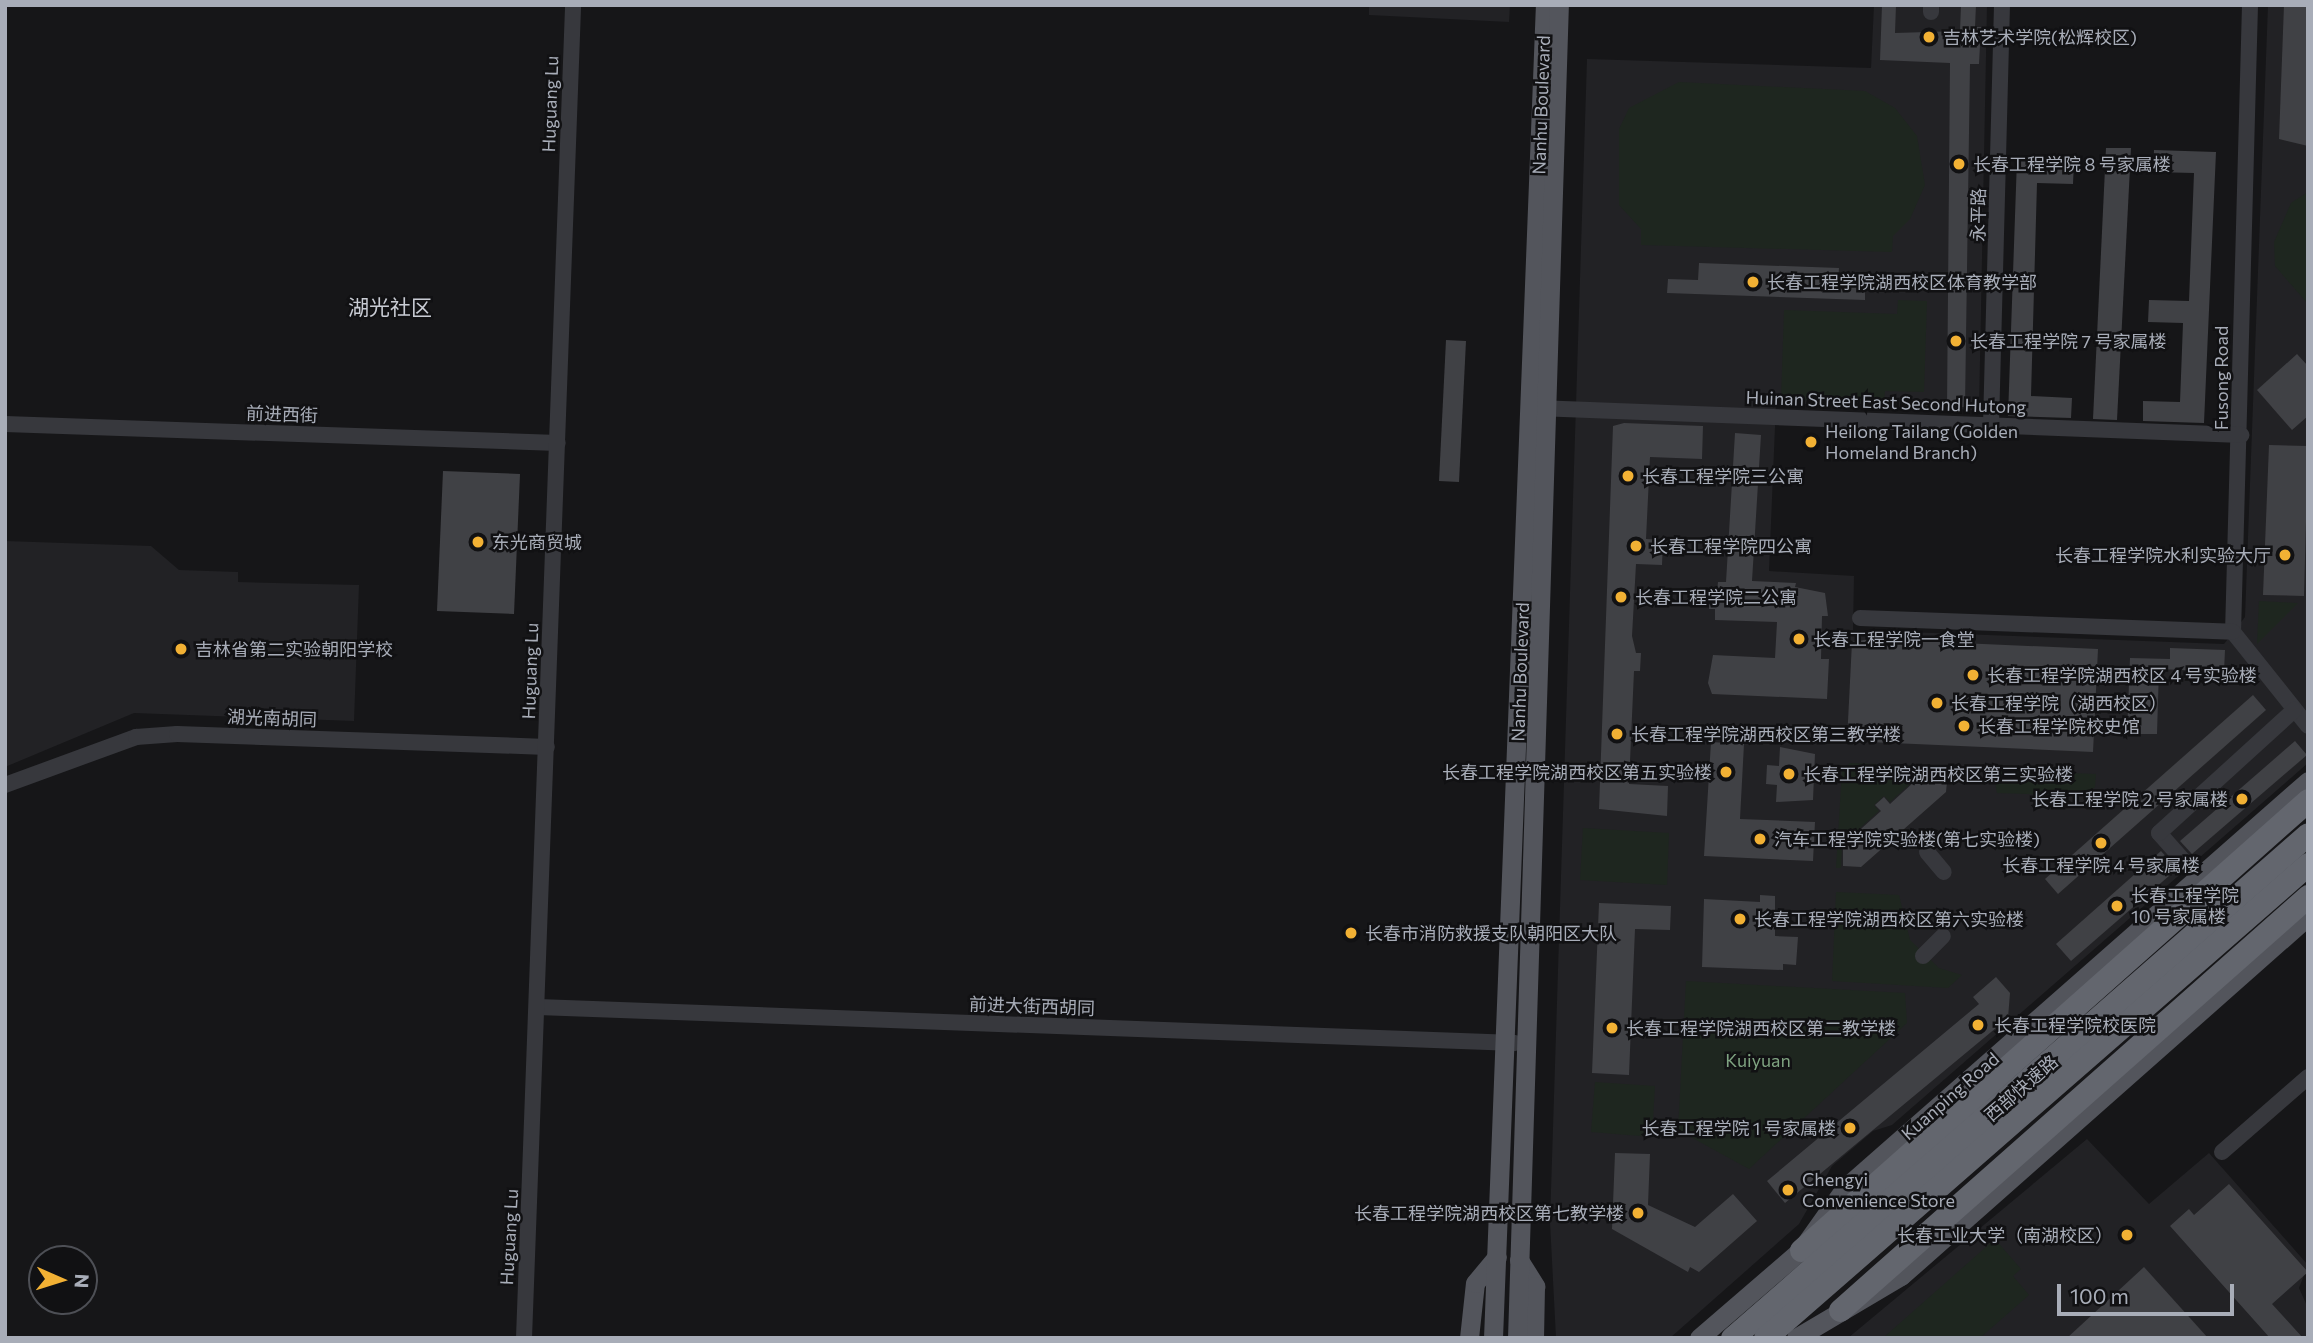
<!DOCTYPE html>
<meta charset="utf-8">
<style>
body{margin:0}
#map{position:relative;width:2313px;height:1343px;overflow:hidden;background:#161618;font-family:Commissioner,"Noto Sans SC",sans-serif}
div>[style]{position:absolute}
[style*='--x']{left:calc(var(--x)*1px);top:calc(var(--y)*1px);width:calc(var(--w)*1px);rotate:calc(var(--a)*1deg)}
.built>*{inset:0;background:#222225}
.green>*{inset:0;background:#1e261f}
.building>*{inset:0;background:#404145}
.minor>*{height:16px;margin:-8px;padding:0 8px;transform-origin:8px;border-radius:8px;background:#37383d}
.major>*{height:19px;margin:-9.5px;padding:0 9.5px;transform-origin:9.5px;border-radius:9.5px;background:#53555c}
.highway>*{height:23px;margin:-11.5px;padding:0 11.5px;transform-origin:11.5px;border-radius:11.5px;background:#63666e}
.dots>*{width:19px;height:19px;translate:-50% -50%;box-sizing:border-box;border:4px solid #111113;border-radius:50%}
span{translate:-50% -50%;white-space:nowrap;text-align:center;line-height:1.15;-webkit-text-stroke:5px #111113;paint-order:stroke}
.poi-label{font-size:18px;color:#a8adb8}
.left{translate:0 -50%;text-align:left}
.right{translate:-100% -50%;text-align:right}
.street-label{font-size:18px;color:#a8adb8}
.park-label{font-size:18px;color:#7fa381}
.quarter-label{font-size:21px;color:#c9ccd4}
.frame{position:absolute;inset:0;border:7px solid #a8adb8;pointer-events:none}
.north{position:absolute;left:28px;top:1245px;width:70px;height:70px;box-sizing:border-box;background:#111113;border:2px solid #4d4f55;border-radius:50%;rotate:93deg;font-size:19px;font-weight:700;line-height:28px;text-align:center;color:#a8adb8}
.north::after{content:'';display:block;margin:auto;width:24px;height:32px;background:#f2b134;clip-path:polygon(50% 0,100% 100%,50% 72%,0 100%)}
.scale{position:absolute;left:2057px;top:1284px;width:177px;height:32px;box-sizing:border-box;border:4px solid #a8adb8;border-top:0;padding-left:9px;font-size:21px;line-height:24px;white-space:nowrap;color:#a8adb8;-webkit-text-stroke:5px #111113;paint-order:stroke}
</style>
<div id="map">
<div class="built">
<div style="clip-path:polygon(1369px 5px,1510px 5px,1509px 22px,1369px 15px)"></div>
<div style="clip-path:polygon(1874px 5px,1987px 5px,1979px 410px,1776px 403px,1769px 571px,1854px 576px,1853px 630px,2224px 644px,2245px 617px,2268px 5px,2308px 5px,2308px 763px,1892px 1125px,1873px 1131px,1832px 1166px,1799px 1224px,1670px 1338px,1556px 1338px,1550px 1222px,1587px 59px,1871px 68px)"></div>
<div style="clip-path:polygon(5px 541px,151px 546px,179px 570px,238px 572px,238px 582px,359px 585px,354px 721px,134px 713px,5px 767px)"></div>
<div style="clip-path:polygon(2087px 1139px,2149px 1204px,2209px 1153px,2308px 1265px,2299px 1288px,2308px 1308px,2308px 1338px,1848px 1338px)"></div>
</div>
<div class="green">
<div style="clip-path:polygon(1679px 82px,1865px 91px,1895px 108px,1917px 136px,1925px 185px,1910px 219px,1893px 236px,1892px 252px,1641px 245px,1641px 229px,1619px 205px,1619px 129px,1629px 108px)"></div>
<div style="clip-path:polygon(2308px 192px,2308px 304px,2275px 266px,2274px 242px,2291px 203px)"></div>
<div style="clip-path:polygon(1898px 300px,1927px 301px,1924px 392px,1885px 391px,1884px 403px,1781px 399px,1784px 310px,1897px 314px)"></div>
<div style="clip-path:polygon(2259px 601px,2298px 603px,2257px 644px)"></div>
<div style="clip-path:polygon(1850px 763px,1930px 766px,1890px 802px,1884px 796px,1874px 805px,1879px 811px,1842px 844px,1841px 868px,1836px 868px,1842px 770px)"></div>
<div style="clip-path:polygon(1993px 770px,2096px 774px,2095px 787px,2084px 796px,1997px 793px)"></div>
<div style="clip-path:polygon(1583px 828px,1669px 833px,1667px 885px,1580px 880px)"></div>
<div style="clip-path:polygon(1836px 892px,1899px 895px,1910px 940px,1939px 968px,1962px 975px,1948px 988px,1832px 981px)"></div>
<div style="clip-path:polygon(1686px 981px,1905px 993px,1907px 1023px,1749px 1169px,1678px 1130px)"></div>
<div style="clip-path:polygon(1595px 1082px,1655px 1086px,1652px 1137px,1591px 1132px)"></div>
<div style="clip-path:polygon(1995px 1239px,2021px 1269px,2013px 1276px,2029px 1295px,1980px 1338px,1883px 1338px)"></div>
</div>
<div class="building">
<div style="clip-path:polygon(1882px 5px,1896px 5px,1895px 33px,1960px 31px,1961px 5px,1976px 5px,1975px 27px,1981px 27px,1979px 64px,1970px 64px,1965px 407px,1947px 408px,1950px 63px,1880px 60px)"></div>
<div style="clip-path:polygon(2284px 5px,2308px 5px,2308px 146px,2279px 139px)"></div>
<div style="clip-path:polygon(2106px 148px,2131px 148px,2117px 420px,2093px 419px)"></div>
<div style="clip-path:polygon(2154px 150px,2216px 152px,2204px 423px,2143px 421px,2143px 401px,2180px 402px,2183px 323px,2148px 322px,2149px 300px,2189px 301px,2194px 173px,2153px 172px)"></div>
<div style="clip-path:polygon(2017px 159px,2074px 161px,2073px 184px,2037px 183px,2031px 396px,2072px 398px,2071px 418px,2008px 416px)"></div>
<div style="clip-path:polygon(1699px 263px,1839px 268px,1838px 283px,1865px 284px,1865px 300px,1667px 293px,1668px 279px,1698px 280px)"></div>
<div style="clip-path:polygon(1446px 340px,1466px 341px,1459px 482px,1439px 481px)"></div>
<div style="clip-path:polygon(2297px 354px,2308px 366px,2308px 416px,2292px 430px,2257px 390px)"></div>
<div style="clip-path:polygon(1624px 423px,1703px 426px,1702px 459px,1650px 457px,1646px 539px,1663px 540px,1662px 565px,1636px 564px,1632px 636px,1636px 653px,1641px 653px,1640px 671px,1634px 671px,1629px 784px,1668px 786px,1667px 816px,1599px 809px,1613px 426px)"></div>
<div style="clip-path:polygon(1735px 433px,1761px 435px,1752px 581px,1796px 583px,1795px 587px,1825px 593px,1828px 616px,1822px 616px,1821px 659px,1829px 659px,1827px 699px,1712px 694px,1708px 683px,1713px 655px,1775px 658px,1777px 622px,1715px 620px,1715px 609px,1709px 609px,1710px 591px,1717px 592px,1718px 582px,1726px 582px)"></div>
<div style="clip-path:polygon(2269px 445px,2308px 446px,2304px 596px,2263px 595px)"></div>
<div style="clip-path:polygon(443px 471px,520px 474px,514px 614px,437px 611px)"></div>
<div style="clip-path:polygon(1870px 639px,2098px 649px,2093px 752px,1847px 741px,1852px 642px)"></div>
<div style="clip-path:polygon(2170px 648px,2225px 650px,2224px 672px,2159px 669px,2157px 734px,2127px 734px,2130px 658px,2170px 659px)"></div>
<div style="clip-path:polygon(2253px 695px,2266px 710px,2058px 894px,2045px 879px)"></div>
<div style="clip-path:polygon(2295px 741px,2307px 755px,2192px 854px,2180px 841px)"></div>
<div style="clip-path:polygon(1711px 742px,1744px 744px,1740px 819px,1815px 822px,1813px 861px,1704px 856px)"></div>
<div style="clip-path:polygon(1780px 747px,1815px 754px,1813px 800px,1776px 802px,1777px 785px,1766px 784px,1767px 765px,1779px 766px)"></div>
<div style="clip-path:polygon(1927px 770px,1948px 772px,1946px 792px,1861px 867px,1843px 866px,1843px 845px,1881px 811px,1875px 805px,1884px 797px,1890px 804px)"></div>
<div style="clip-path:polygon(2161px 851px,2177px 869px,2071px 961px,2056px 944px)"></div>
<div style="clip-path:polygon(1760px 895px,1775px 896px,1775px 936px,1798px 937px,1796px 965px,1783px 964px,1783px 970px,1702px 967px,1704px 899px,1760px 902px)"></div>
<div style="clip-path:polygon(1599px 903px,1671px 906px,1670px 930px,1635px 929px,1629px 1075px,1592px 1073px)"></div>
<div style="clip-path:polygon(1996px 977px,2010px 993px,2008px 1018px,1785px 1203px,1767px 1181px,1979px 1004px,1973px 997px)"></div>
<div style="clip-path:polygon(1615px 1153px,1650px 1154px,1648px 1205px,1695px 1227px,1733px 1194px,1757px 1221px,1699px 1272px,1690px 1267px,1688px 1272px,1612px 1229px)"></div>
<div style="clip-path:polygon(2229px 1184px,2308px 1272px,2272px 1304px,2303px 1338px,2270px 1338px,2170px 1226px,2189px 1209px,2194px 1215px)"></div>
<div style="clip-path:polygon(2144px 1267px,2208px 1338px,2067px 1338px)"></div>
</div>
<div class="minor">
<div style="--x:2250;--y:5;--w:627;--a:91.55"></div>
<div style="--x:2233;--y:632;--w:120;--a:51.4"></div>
<div style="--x:1931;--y:12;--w:7;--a:-90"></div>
<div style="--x:1537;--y:408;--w:705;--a:2.2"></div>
<div style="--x:5;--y:424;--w:553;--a:1.97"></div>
<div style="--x:1991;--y:425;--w:420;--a:-88.5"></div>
<div style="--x:1860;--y:618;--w:373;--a:2.1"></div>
<div style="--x:5;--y:785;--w:140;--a:-20.1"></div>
<div style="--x:136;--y:737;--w:41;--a:-4.2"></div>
<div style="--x:177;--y:734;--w:370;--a:2"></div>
<div style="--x:1927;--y:852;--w:26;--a:50"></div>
<div style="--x:2191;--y:869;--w:48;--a:-131.6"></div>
<div style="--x:2159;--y:833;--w:183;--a:-42.3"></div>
<div style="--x:1923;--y:956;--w:28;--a:-45"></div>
<div style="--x:538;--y:1007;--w:978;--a:2.11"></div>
<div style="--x:2222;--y:1152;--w:114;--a:-41.1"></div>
<div style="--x:524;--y:1338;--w:1334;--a:-87.89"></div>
</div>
<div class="major">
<div style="--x:1519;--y:1260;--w:31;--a:58"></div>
<div style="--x:1535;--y:1286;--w:52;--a:91.1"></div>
<div style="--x:1469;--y:1338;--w:55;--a:-83.8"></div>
<div style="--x:1475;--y:1283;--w:34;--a:-50"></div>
<div style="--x:1493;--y:1338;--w:1334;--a:-87.77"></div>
<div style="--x:1517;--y:1338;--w:1334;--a:-88.2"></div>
<div style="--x:1699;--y:1338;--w:135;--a:-40.8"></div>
<div style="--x:1801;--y:1250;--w:76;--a:-54.6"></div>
<div style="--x:1845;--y:1188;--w:616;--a:-41.32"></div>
<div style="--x:1796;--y:1338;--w:122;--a:-30.6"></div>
<div style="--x:1901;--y:1276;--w:543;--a:-41.49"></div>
</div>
<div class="highway">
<div style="--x:1801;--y:1250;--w:678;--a:-41.59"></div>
<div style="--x:1840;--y:1310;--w:625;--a:-41.5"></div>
<div style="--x:1732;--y:1338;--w:765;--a:-41.19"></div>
<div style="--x:1765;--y:1338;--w:721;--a:-41.12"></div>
</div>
<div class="dots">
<div style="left:1929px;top:37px;background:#f2b134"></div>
<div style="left:1959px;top:164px;background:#f2b134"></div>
<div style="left:1753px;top:282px;background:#f2b134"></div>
<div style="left:1956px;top:341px;background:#f2b134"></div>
<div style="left:1811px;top:442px;background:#f2b134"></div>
<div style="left:1628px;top:476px;background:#f2b134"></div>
<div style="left:478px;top:542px;background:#f2b134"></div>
<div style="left:1636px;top:546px;background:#f2b134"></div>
<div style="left:2285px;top:555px;background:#f2b134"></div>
<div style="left:1621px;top:597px;background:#f2b134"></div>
<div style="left:1799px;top:639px;background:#f2b134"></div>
<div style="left:181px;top:649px;background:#f2b134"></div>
<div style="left:1973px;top:675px;background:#f2b134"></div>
<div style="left:1937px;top:703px;background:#f2b134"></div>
<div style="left:1964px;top:726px;background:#f2b134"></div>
<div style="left:1617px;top:734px;background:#f2b134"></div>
<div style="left:1726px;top:772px;background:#f2b134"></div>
<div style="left:1789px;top:774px;background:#f2b134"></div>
<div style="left:2242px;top:799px;background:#f2b134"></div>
<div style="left:1760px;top:839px;background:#f2b134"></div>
<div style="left:2101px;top:843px;background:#f2b134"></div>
<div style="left:2117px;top:906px;background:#f2b134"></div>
<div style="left:1740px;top:919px;background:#f2b134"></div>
<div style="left:1351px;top:933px;background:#f2b134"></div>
<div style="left:1978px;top:1025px;background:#f2b134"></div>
<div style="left:1612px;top:1028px;background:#f2b134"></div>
<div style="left:1850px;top:1128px;background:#f2b134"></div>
<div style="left:1788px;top:1190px;background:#f2b134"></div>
<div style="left:1638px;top:1213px;background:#f2b134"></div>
<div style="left:2127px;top:1235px;background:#f2b134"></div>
</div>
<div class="poi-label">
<span class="left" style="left:1943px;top:37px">吉林艺术学院(松辉校区)</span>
<span class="left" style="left:1973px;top:164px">长春工程学院 8 号家属楼</span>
<span class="left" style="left:1767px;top:282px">长春工程学院湖西校区体育教学部</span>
<span class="left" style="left:1970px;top:341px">长春工程学院 7 号家属楼</span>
<span class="left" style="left:1825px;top:442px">Heilong Tailang (Golden<br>Homeland Branch)</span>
<span class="left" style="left:1642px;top:476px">长春工程学院三公寓</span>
<span class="left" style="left:492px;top:542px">东光商贸城</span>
<span class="left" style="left:1650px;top:546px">长春工程学院四公寓</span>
<span class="right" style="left:2271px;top:555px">长春工程学院水利实验大厅</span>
<span class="left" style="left:1635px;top:597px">长春工程学院二公寓</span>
<span class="left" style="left:1813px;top:639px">长春工程学院一食堂</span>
<span class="left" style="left:195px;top:649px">吉林省第二实验朝阳学校</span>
<span class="left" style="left:1987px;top:675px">长春工程学院湖西校区 4 号实验楼</span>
<span class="left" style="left:1951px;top:703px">长春工程学院（湖西校区）</span>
<span class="left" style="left:1978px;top:726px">长春工程学院校史馆</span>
<span class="left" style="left:1631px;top:734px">长春工程学院湖西校区第三教学楼</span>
<span class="right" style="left:1712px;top:772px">长春工程学院湖西校区第五实验楼</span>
<span class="left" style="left:1803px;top:774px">长春工程学院湖西校区第三实验楼</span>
<span class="right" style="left:2228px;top:799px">长春工程学院 2 号家属楼</span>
<span class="left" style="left:1774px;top:839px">汽车工程学院实验楼(第七实验楼)</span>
<span style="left:2101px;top:865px">长春工程学院 4 号家属楼</span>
<span class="left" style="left:2131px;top:906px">长春工程学院<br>10 号家属楼</span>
<span class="left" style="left:1754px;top:919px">长春工程学院湖西校区第六实验楼</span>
<span class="left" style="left:1365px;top:933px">长春市消防救援支队朝阳区大队</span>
<span class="left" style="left:1994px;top:1025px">长春工程学院校医院</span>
<span class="left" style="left:1626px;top:1028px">长春工程学院湖西校区第二教学楼</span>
<span class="right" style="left:1836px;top:1128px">长春工程学院 1 号家属楼</span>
<span class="left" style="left:1802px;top:1190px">Chengyi<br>Convenience Store</span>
<span class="right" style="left:1624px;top:1213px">长春工程学院湖西校区第七教学楼</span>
<span class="right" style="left:2113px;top:1235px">长春工业大学（南湖校区）</span>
</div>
<div class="street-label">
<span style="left:550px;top:104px;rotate:-88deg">Huguang Lu</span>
<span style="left:1541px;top:105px;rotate:-88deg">Nanhu Boulevard</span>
<span style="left:1978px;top:215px;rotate:-89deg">永平路</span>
<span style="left:2221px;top:378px;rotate:-90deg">Fusong Road</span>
<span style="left:1886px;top:402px;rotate:2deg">Huinan Street East Second Hutong</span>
<span style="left:282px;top:414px;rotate:2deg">前进西街</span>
<span style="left:530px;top:671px;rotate:-88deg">Huguang Lu</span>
<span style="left:1520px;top:672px;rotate:-88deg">Nanhu Boulevard</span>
<span style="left:272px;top:718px;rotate:2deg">湖光南胡同</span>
<span style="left:1032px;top:1006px;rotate:2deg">前进大街西胡同</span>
<span style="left:2021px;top:1088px;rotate:-41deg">西部快速路</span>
<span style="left:1950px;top:1096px;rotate:-41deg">Kuanping Road</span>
<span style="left:509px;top:1237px;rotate:-87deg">Huguang Lu</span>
</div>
<div class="park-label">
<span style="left:1758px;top:1060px">Kuiyuan</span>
</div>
<div class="quarter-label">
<span style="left:390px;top:307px">湖光社区</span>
</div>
<div class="frame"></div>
<div class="north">N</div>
<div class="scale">100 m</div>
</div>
